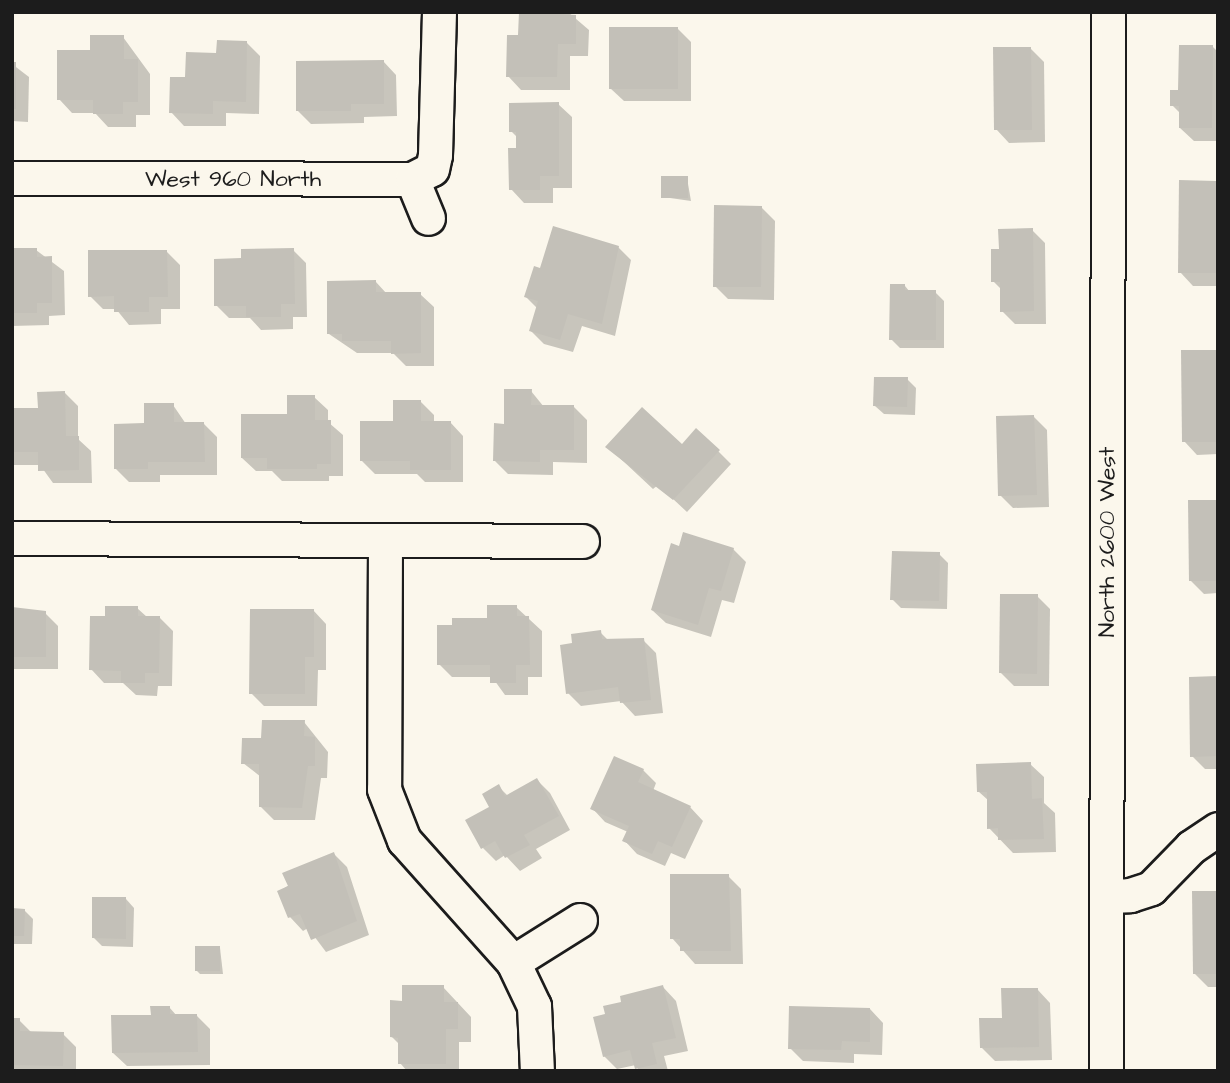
<!DOCTYPE html>
<style>
body{margin:0}
#map{position:relative;width:1230px;height:1083px;overflow:hidden;background:#fbf7ec;font-family:"Architects Daughter",sans-serif}
div>[style]{position:absolute}
[style*='--x']{left:calc(var(--x)*1px);top:calc(var(--y)*1px);width:calc(var(--w)*1px);rotate:calc(var(--a)*1deg)}
.shadow>*{inset:0;background:#0003}
.building>*{inset:0;background:#c3c0b8}
.roads{filter:drop-shadow(2px 0 #1c1c1c) drop-shadow(-2px 0 #1c1c1c) drop-shadow(0 2px #1c1c1c) drop-shadow(0 -2px #1c1c1c)}
.minor>*{height:33px;margin:-16.5px;padding:0 16.5px;transform-origin:16.5px;border-radius:16.5px;background:#fbf7ec}
span{translate:-50% -50%;white-space:nowrap;text-align:center;line-height:1.15;-webkit-text-stroke:5px #fbf7ec;paint-order:stroke}
.street-label{font-size:23px;color:#1c1c1c}
.frame{position:absolute;inset:0;border:14px solid #1c1c1c;pointer-events:none}
</style>
<div id="map">
<div class="shadow">
<div style="clip-path:polygon(520px 12px,568px 12px,589px 30px,588px 56px,570px 56px,570px 90px,521px 90px,508px 76px,520px 37px)"></div>
<div style="clip-path:polygon(678px 29px,691px 42px,691px 101px,624px 101px,610px 88px)"></div>
<div style="clip-path:polygon(123px 37px,150px 74px,150px 115px,136px 115px,136px 127px,108px 127px,95px 113px,72px 113px,59px 99px,92px 52px)"></div>
<div style="clip-path:polygon(247px 43px,260px 56px,259px 114px,226px 113px,226px 126px,184px 126px,171px 112px,187px 79px,218px 55px)"></div>
<div style="clip-path:polygon(1212px 46px,1218px 52px,1218px 141px,1194px 141px,1180px 128px,1181px 114px,1172px 105px)"></div>
<div style="clip-path:polygon(1031px 49px,1044px 62px,1045px 142px,1009px 143px,996px 129px)"></div>
<div style="clip-path:polygon(383px 61px,396px 75px,397px 116px,364px 117px,364px 123px,311px 124px,297px 110px)"></div>
<div style="clip-path:polygon(12px 64px,29px 77px,28px 122px,12px 121px)"></div>
<div style="clip-path:polygon(558px 104px,572px 117px,572px 188px,553px 188px,553px 203px,524px 203px,511px 189px,518px 149px,518px 138px,511px 131px)"></div>
<div style="clip-path:polygon(687px 178px,691px 201px,663px 197px)"></div>
<div style="clip-path:polygon(1215px 182px,1218px 286px,1193px 286px,1180px 272px)"></div>
<div style="clip-path:polygon(761px 207px,775px 221px,774px 300px,728px 299px,715px 286px)"></div>
<div style="clip-path:polygon(1032px 230px,1045px 243px,1046px 324px,1015px 324px,1002px 311px,1002px 290px,993px 281px,1000px 251px)"></div>
<div style="clip-path:polygon(618px 247px,631px 260px,615px 336px,582px 326px,573px 352px,544px 344px,531px 331px,538px 309px,526px 297px,542px 270px)"></div>
<div style="clip-path:polygon(12px 250px,36px 250px,64px 271px,65px 315px,49px 316px,49px 325px,12px 326px)"></div>
<div style="clip-path:polygon(293px 250px,306px 263px,307px 317px,293px 317px,293px 329px,261px 330px,250px 318px,229px 318px,216px 305px,243px 260px)"></div>
<div style="clip-path:polygon(167px 252px,180px 265px,180px 309px,161px 309px,161px 324px,129px 325px,116px 309px,103px 309px,90px 296px)"></div>
<div style="clip-path:polygon(376px 282px,387px 294px,420px 294px,434px 307px,434px 366px,406px 366px,393px 353px,357px 353px,329px 334px)"></div>
<div style="clip-path:polygon(905px 286px,910px 292px,935px 292px,944px 301px,944px 348px,900px 348px,891px 339px)"></div>
<div style="clip-path:polygon(1218px 352px,1218px 454px,1197px 455px,1184px 441px)"></div>
<div style="clip-path:polygon(907px 379px,916px 388px,915px 415px,884px 414px,875px 406px)"></div>
<div style="clip-path:polygon(531px 391px,544px 407px,574px 407px,587px 420px,587px 463px,553px 462px,553px 475px,508px 474px,495px 461px,506px 425px)"></div>
<div style="clip-path:polygon(65px 393px,78px 406px,78px 439px,91px 451px,92px 483px,53px 483px,40px 465px,12px 465px,12px 410px,39px 410px)"></div>
<div style="clip-path:polygon(314px 397px,328px 410px,328px 422px,343px 435px,343px 476px,329px 476px,329px 481px,282px 481px,272px 471px,256px 471px,242px 458px)"></div>
<div style="clip-path:polygon(420px 401px,434px 415px,434px 422px,450px 422px,463px 436px,463px 482px,425px 482px,417px 474px,375px 474px,362px 461px)"></div>
<div style="clip-path:polygon(173px 405px,186px 424px,204px 424px,217px 437px,217px 475px,160px 475px,160px 482px,129px 482px,115px 468px,145px 425px)"></div>
<div style="clip-path:polygon(1034px 417px,1047px 430px,1049px 507px,1013px 508px,1000px 495px)"></div>
<div style="clip-path:polygon(608px 447px,718px 451px,731px 464px,687px 512px,658px 485px,653px 489px)"></div>
<div style="clip-path:polygon(1218px 502px,1218px 593px,1204px 594px,1190px 580px)"></div>
<div style="clip-path:polygon(680px 548px,733px 549px,746px 562px,734px 603px,722px 600px,711px 637px,666px 623px,652px 610px)"></div>
<div style="clip-path:polygon(939px 554px,948px 563px,947px 609px,901px 608px,892px 599px)"></div>
<div style="clip-path:polygon(1037px 596px,1050px 609px,1049px 686px,1014px 686px,1001px 673px)"></div>
<div style="clip-path:polygon(516px 607px,542px 631px,542px 677px,528px 677px,528px 695px,505px 695px,492px 677px,452px 677px,439px 664px,454px 627px,489px 620px)"></div>
<div style="clip-path:polygon(137px 608px,147px 617px,160px 618px,173px 631px,172px 686px,158px 686px,157px 696px,136px 695px,123px 683px,104px 683px,91px 669px,106px 618px)"></div>
<div style="clip-path:polygon(313px 610px,326px 624px,326px 670px,318px 670px,317px 706px,264px 706px,251px 693px)"></div>
<div style="clip-path:polygon(12px 612px,45px 613px,58px 626px,58px 669px,12px 669px)"></div>
<div style="clip-path:polygon(600px 632px,609px 641px,643px 640px,656px 653px,663px 713px,635px 716px,621px 701px,581px 706px,568px 693px,574px 645px)"></div>
<div style="clip-path:polygon(1218px 678px,1218px 769px,1205px 769px,1192px 756px)"></div>
<div style="clip-path:polygon(304px 722px,328px 752px,327px 778px,321px 778px,315px 820px,274px 820px,261px 807px,261px 777px,243px 763px,263px 740px)"></div>
<div style="clip-path:polygon(1030px 764px,1044px 777px,1044px 803px,1055px 813px,1056px 852px,1013px 853px,989px 828px,989px 801px,979px 792px)"></div>
<div style="clip-path:polygon(643px 770px,656px 783px,653px 791px,690px 807px,703px 821px,685px 859px,671px 853px,665px 866px,637px 854px,624px 840px,628px 832px,605px 822px,592px 808px)"></div>
<div style="clip-path:polygon(537px 780px,550px 793px,570px 830px,536px 849px,542px 858px,520px 871px,505px 855px,496px 861px,483px 848px,499px 787px,508px 796px)"></div>
<div style="clip-path:polygon(334px 854px,347px 867px,369px 935px,326px 952px,308px 928px,303px 931px,290px 917px,279px 892px)"></div>
<div style="clip-path:polygon(728px 876px,741px 889px,743px 964px,695px 964px,672px 938px)"></div>
<div style="clip-path:polygon(1218px 893px,1218px 987px,1208px 987px,1195px 974px)"></div>
<div style="clip-path:polygon(126px 899px,134px 908px,133px 947px,102px 946px,93px 937px)"></div>
<div style="clip-path:polygon(12px 910px,24px 910px,33px 919px,32px 944px,12px 944px)"></div>
<div style="clip-path:polygon(220px 948px,223px 974px,200px 974px,196px 970px)"></div>
<div style="clip-path:polygon(443px 987px,471px 1017px,471px 1042px,459px 1042px,459px 1071px,407px 1071px,400px 1063px,400px 1045px,392px 1037px,404px 1003px)"></div>
<div style="clip-path:polygon(663px 987px,676px 1001px,688px 1051px,664px 1056px,668px 1071px,639px 1071px,636px 1065px,617px 1069px,604px 1056px,607px 1016px)"></div>
<div style="clip-path:polygon(1037px 989px,1050px 1003px,1052px 1060px,995px 1061px,982px 1048px,1004px 1019px)"></div>
<div style="clip-path:polygon(169px 1007px,177px 1016px,197px 1016px,210px 1029px,210px 1065px,127px 1066px,113px 1053px)"></div>
<div style="clip-path:polygon(870px 1009px,883px 1023px,882px 1055px,854px 1054px,854px 1063px,803px 1061px,790px 1048px)"></div>
<div style="clip-path:polygon(12px 1020px,19px 1020px,32px 1033px,63px 1034px,76px 1047px,76px 1071px,12px 1071px)"></div>
</div>
<div class="building">
<div style="clip-path:polygon(519px 12px,576px 15px,576px 44px,558px 44px,557px 77px,506px 77px,507px 35px,518px 35px)"></div>
<div style="clip-path:polygon(609px 27px,678px 27px,678px 89px,609px 89px)"></div>
<div style="clip-path:polygon(90px 35px,124px 35px,124px 59px,138px 59px,138px 102px,123px 102px,123px 114px,93px 114px,93px 100px,57px 100px,57px 50px,90px 50px)"></div>
<div style="clip-path:polygon(217px 40px,247px 41px,246px 102px,213px 101px,213px 114px,169px 113px,170px 77px,185px 77px,186px 52px,216px 53px)"></div>
<div style="clip-path:polygon(1179px 45px,1213px 45px,1212px 128px,1179px 128px,1179px 106px,1170px 106px,1170px 90px,1178px 90px)"></div>
<div style="clip-path:polygon(993px 47px,1031px 47px,1032px 130px,994px 130px)"></div>
<div style="clip-path:polygon(384px 60px,384px 104px,351px 104px,351px 111px,296px 111px,296px 61px)"></div>
<div style="clip-path:polygon(12px 62px,16px 62px,16px 109px,12px 109px)"></div>
<div style="clip-path:polygon(559px 102px,559px 176px,540px 176px,540px 190px,509px 190px,508px 148px,516px 148px,516px 132px,509px 132px,509px 103px)"></div>
<div style="clip-path:polygon(661px 176px,688px 176px,688px 198px,661px 198px)"></div>
<div style="clip-path:polygon(1179px 180px,1216px 181px,1218px 273px,1178px 273px)"></div>
<div style="clip-path:polygon(714px 205px,762px 206px,761px 287px,713px 287px)"></div>
<div style="clip-path:polygon(553px 226px,619px 246px,602px 324px,568px 314px,560px 340px,529px 331px,538px 301px,524px 297px,534px 266px,540px 268px)"></div>
<div style="clip-path:polygon(1033px 228px,1034px 311px,1000px 312px,1000px 282px,991px 282px,991px 249px,999px 249px,998px 229px)"></div>
<div style="clip-path:polygon(12px 248px,37px 248px,37px 257px,52px 256px,52px 303px,37px 303px,37px 313px,12px 313px)"></div>
<div style="clip-path:polygon(294px 248px,295px 304px,281px 304px,281px 317px,246px 317px,246px 306px,214px 306px,214px 259px,241px 258px,241px 249px)"></div>
<div style="clip-path:polygon(88px 250px,167px 250px,168px 297px,149px 297px,149px 312px,114px 312px,114px 296px,88px 297px)"></div>
<div style="clip-path:polygon(376px 280px,376px 292px,421px 292px,421px 353px,391px 354px,391px 341px,342px 341px,342px 334px,327px 334px,327px 281px)"></div>
<div style="clip-path:polygon(890px 284px,905px 284px,905px 290px,936px 290px,936px 340px,889px 340px)"></div>
<div style="clip-path:polygon(1181px 350px,1218px 350px,1218px 442px,1182px 442px)"></div>
<div style="clip-path:polygon(874px 377px,908px 377px,907px 407px,873px 406px)"></div>
<div style="clip-path:polygon(504px 389px,532px 389px,531px 405px,574px 405px,574px 450px,540px 450px,540px 462px,493px 461px,494px 423px,504px 424px)"></div>
<div style="clip-path:polygon(65px 391px,66px 436px,79px 436px,79px 470px,38px 471px,38px 452px,12px 452px,12px 408px,38px 408px,37px 392px)"></div>
<div style="clip-path:polygon(287px 395px,315px 395px,315px 420px,331px 420px,331px 464px,317px 464px,317px 469px,267px 469px,267px 458px,241px 458px,241px 414px,287px 414px)"></div>
<div style="clip-path:polygon(393px 400px,421px 400px,421px 421px,451px 421px,451px 470px,410px 470px,410px 461px,360px 461px,360px 421px,393px 421px)"></div>
<div style="clip-path:polygon(144px 403px,174px 403px,174px 422px,204px 422px,205px 462px,148px 462px,148px 469px,114px 469px,114px 424px,144px 423px)"></div>
<div style="clip-path:polygon(642px 407px,682px 444px,696px 428px,720px 450px,673px 500px,605px 447px)"></div>
<div style="clip-path:polygon(1034px 415px,1037px 495px,998px 496px,996px 416px)"></div>
<div style="clip-path:polygon(1188px 500px,1218px 500px,1218px 581px,1189px 581px)"></div>
<div style="clip-path:polygon(683px 532px,734px 548px,721px 591px,709px 588px,698px 625px,651px 610px,671px 543px,679px 546px)"></div>
<div style="clip-path:polygon(892px 551px,940px 552px,939px 601px,890px 600px)"></div>
<div style="clip-path:polygon(1000px 594px,1038px 594px,1037px 674px,999px 673px)"></div>
<div style="clip-path:polygon(487px 605px,517px 605px,517px 616px,529px 616px,530px 665px,516px 665px,516px 683px,490px 683px,490px 665px,437px 665px,437px 625px,452px 625px,452px 618px,487px 618px)"></div>
<div style="clip-path:polygon(105px 606px,138px 606px,138px 616px,160px 616px,159px 673px,145px 673px,145px 683px,121px 683px,121px 671px,89px 670px,90px 616px,105px 616px)"></div>
<div style="clip-path:polygon(12px 607px,46px 611px,46px 657px,12px 657px)"></div>
<div style="clip-path:polygon(250px 609px,314px 609px,314px 657px,305px 657px,305px 694px,249px 694px)"></div>
<div style="clip-path:polygon(601px 630px,602px 639px,644px 638px,651px 700px,620px 703px,618px 687px,566px 694px,560px 645px,572px 643px,571px 634px)"></div>
<div style="clip-path:polygon(1218px 676px,1218px 756px,1190px 757px,1189px 677px)"></div>
<div style="clip-path:polygon(262px 720px,305px 720px,304px 736px,315px 737px,315px 766px,308px 766px,302px 808px,259px 807px,259px 764px,241px 764px,242px 738px,261px 738px)"></div>
<div style="clip-path:polygon(614px 756px,644px 769px,638px 782px,691px 806px,672px 847px,658px 841px,652px 854px,622px 841px,629px 826px,590px 809px)"></div>
<div style="clip-path:polygon(1031px 762px,1032px 799px,1042px 798px,1044px 839px,998px 840px,998px 828px,987px 829px,987px 792px,977px 792px,976px 764px)"></div>
<div style="clip-path:polygon(537px 778px,559px 816px,524px 835px,530px 845px,505px 858px,495px 841px,481px 849px,465px 820px,489px 807px,482px 794px,499px 784px,505px 796px)"></div>
<div style="clip-path:polygon(334px 852px,357px 921px,311px 940px,300px 914px,288px 918px,277px 891px,288px 886px,282px 873px)"></div>
<div style="clip-path:polygon(670px 874px,729px 874px,731px 951px,680px 951px,680px 939px,670px 939px)"></div>
<div style="clip-path:polygon(1192px 891px,1218px 891px,1218px 974px,1193px 974px)"></div>
<div style="clip-path:polygon(92px 897px,126px 897px,126px 939px,92px 938px)"></div>
<div style="clip-path:polygon(12px 908px,25px 909px,24px 936px,12px 936px)"></div>
<div style="clip-path:polygon(195px 946px,220px 946px,220px 971px,195px 971px)"></div>
<div style="clip-path:polygon(402px 985px,444px 985px,444px 1002px,458px 1002px,458px 1029px,446px 1029px,446px 1064px,398px 1064px,398px 1038px,390px 1037px,390px 1000px,402px 1001px)"></div>
<div style="clip-path:polygon(663px 985px,676px 1038px,652px 1043px,657px 1064px,635px 1069px,630px 1050px,603px 1057px,593px 1017px,605px 1014px,603px 1006px,621px 1002px,620px 996px)"></div>
<div style="clip-path:polygon(1001px 988px,1038px 988px,1039px 1047px,980px 1048px,979px 1018px,1002px 1018px)"></div>
<div style="clip-path:polygon(150px 1006px,170px 1006px,170px 1014px,197px 1014px,198px 1052px,112px 1053px,111px 1015px,151px 1015px)"></div>
<div style="clip-path:polygon(789px 1006px,870px 1008px,870px 1042px,842px 1041px,841px 1050px,788px 1049px)"></div>
<div style="clip-path:polygon(12px 1018px,20px 1018px,20px 1031px,64px 1032px,63px 1066px,12px 1065px)"></div>
</div>
<div class="roads">
<div class="minor">
<div style="--x:12;--y:178;--w:400;--a:0.1"></div>
<div style="--x:412;--y:179;--w:42;--a:67.7"></div>
<div style="--x:412;--y:179;--w:22;--a:-27"></div>
<div style="--x:432;--y:169;--w:14;--a:-78"></div>
<div style="--x:435;--y:155;--w:143;--a:-88.4"></div>
<div style="--x:12;--y:538;--w:570;--a:0.3"></div>
<div style="--x:385;--y:540;--w:249;--a:90.2"></div>
<div style="--x:384;--y:789;--w:55;--a:68.6"></div>
<div style="--x:404;--y:840;--w:164;--a:48.2"></div>
<div style="--x:513;--y:962;--w:49;--a:64.5"></div>
<div style="--x:534;--y:1006;--w:65;--a:87.4"></div>
<div style="--x:1107;--y:896;--w:23;--a:-2"></div>
<div style="--x:1130;--y:895;--w:22;--a:-18"></div>
<div style="--x:1151;--y:888;--w:57;--a:-45.7"></div>
<div style="--x:1191;--y:847;--w:32;--a:-34"></div>
<div style="--x:513;--y:962;--w:79;--a:-32.1"></div>
<div style="--x:1106;--y:1071;--w:1059;--a:-89.89"></div>
</div>
</div>
<div class="street-label">
<span style="left:233px;top:179px">West 960 North</span>
<span style="left:1107px;top:542px;rotate:-90deg">North 2600 West</span>
</div>
<div class="frame"></div>
</div>
